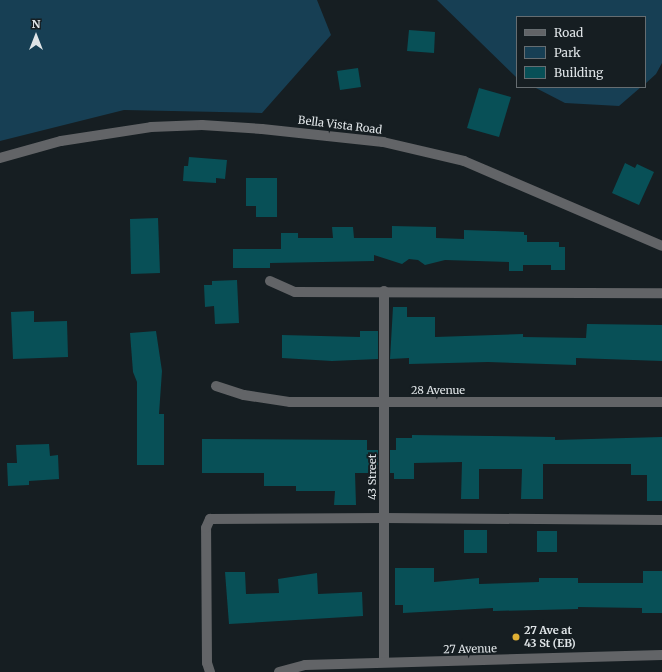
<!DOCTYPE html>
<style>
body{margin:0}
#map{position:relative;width:662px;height:672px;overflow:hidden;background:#161e22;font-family:Merriweather,serif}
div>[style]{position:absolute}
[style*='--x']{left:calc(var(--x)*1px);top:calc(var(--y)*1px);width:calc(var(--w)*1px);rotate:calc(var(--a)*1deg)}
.green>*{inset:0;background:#173f54}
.building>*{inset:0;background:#085057}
.service>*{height:10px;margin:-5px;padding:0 5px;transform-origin:5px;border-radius:5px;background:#626467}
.minor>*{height:10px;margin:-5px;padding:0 5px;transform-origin:5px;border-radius:5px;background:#626467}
.tertiary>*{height:10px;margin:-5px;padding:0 5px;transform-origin:5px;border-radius:5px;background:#626467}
.dots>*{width:11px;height:11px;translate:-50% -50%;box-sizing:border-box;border:2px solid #161e22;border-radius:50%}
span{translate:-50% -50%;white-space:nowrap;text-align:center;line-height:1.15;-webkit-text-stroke:4px #161e22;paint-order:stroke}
.street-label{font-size:11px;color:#dfe4e7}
.poi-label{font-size:11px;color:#dfe4e7;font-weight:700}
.left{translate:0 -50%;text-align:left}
.legend{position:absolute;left:516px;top:16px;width:130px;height:72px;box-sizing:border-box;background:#161e22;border:1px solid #666d71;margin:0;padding:5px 7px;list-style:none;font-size:12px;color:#dfe4e7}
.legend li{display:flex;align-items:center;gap:8px;height:20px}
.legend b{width:20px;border:1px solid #666d71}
.north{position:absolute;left:16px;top:16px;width:40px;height:40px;-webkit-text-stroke:3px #161e22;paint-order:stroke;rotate:0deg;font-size:11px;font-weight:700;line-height:16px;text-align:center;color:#dfe4e7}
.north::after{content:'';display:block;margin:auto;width:14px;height:18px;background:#dfe4e7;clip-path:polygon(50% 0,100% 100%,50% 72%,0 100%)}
</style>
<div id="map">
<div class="green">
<div style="clip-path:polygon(0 0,317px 0,331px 35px,262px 113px,124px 110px,0 141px)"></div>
<div style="clip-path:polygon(437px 0,662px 0,662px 63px,656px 74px,645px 84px,645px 17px,517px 17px,517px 78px)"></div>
<div style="clip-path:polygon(534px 87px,641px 87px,619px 106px,565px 103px)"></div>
</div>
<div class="building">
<div style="clip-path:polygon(409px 30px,435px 32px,434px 53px,407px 51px)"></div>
<div style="clip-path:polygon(358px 68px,361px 87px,340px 90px,337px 71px)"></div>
<div style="clip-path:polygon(479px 88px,511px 97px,499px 137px,467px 128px)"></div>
<div style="clip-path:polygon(189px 157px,227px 160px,225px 179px,216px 178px,216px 183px,183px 181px,184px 166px,188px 166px)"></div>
<div style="clip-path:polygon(625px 163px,635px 168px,637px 164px,654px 172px,639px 205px,612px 193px)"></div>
<div style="clip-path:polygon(246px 178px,277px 178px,277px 217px,256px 217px,256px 206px,246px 206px)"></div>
<div style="clip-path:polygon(158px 218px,160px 273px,131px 274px,130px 219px)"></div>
<div style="clip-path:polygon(392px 226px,436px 227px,436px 238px,464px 239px,464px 230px,524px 232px,524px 235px,527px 235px,527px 242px,559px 242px,559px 247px,565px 247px,565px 270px,551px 270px,551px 265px,523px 265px,523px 271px,509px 271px,509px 262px,445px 260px,425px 265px,418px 260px,409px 259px,402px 264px,374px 255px,374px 261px,270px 263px,270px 268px,233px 268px,233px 249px,281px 249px,281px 233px,298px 233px,298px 238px,333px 238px,332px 227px,353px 227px,354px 238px,392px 238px)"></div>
<div style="clip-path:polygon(237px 280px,239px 323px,215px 324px,214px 306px,205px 307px,204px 285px,212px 285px,212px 281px)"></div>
<div style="clip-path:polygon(393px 307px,407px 307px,407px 317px,435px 317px,435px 337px,523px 334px,523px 337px,586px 338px,587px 324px,662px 325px,662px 361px,576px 358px,576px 365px,488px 362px,409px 364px,409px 358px,390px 359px)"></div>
<div style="clip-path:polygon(34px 311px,34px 322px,67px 321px,68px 357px,13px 359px,11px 312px)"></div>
<div style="clip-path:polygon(156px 331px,162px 371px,159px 414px,164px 414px,164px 465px,137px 465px,137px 382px,133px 372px,130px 333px)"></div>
<div style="clip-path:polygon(360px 331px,378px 331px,378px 359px,332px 361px,282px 358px,282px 335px,360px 337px)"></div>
<div style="clip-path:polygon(412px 435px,555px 437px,555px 440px,662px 437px,662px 501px,647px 501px,647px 475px,631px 475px,631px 464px,543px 464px,543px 499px,521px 499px,522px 469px,479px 469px,479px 499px,461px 499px,462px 462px,414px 463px,414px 479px,394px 479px,394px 473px,390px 473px,390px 450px,396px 450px,396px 438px,412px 438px)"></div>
<div style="clip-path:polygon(202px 439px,367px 440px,367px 450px,378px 450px,378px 473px,355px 473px,356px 505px,334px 505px,335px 491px,296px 491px,296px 486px,264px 486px,264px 473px,202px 473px)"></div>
<div style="clip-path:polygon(49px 444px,50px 456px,58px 455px,59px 479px,29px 481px,29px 485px,8px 486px,7px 463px,17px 463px,16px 445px)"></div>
<div style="clip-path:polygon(464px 530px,487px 530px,487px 553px,464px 553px)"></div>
<div style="clip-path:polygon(537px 531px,557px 531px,557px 552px,537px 552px)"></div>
<div style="clip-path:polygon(395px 568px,434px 568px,434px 582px,479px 578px,479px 584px,539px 582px,539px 578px,578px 578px,578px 583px,643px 583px,643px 571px,662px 571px,662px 613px,642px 613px,642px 608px,578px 607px,578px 609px,493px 611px,493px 608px,403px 613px,403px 605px,395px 605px)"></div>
<div style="clip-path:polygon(225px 572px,245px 572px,246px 594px,279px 593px,278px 579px,317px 573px,318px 594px,362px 592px,363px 616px,229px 624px)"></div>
</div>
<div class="service">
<div style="--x:270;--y:281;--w:27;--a:24"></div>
<div style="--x:295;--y:292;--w:367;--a:0.2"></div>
<div style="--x:210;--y:672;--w:9;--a:-108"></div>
<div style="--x:207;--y:663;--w:135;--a:-90.4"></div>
<div style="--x:206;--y:528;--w:10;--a:-66"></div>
<div style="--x:210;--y:519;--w:174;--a:-0.3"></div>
<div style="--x:384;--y:518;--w:278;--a:0.4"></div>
</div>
<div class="minor">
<div style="--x:216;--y:386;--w:29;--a:18"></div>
<div style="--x:244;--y:395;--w:47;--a:8.7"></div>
<div style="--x:290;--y:402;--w:372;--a:0"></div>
<div style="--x:384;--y:662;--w:371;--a:-90"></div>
<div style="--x:279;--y:672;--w:27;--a:-15"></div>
<div style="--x:305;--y:665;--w:357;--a:-1.6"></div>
</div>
<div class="tertiary">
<div style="--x:0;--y:158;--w:63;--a:-15.6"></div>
<div style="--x:61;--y:141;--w:91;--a:-8.8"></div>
<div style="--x:151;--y:127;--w:51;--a:-2.2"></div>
<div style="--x:202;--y:125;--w:60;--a:3.8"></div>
<div style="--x:262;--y:129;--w:122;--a:6.1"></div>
<div style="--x:383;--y:142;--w:83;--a:13.2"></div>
<div style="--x:464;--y:161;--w:215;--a:23.2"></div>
</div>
<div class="dots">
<div style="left:516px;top:637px;background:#e0b034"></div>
</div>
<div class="street-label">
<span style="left:340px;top:125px;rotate:7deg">Bella Vista Road</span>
<span style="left:438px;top:390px">28 Avenue</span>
<span style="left:372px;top:477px;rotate:-90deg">43 Street</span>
<span style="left:470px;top:649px;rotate:-1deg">27 Avenue</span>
</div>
<div class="poi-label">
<span class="left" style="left:524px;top:637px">27 Ave at<br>43 St (EB)</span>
</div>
<ul class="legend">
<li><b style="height:5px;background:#626467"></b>Road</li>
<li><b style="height:11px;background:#173f54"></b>Park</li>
<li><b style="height:11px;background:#085057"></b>Building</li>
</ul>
<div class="north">N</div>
</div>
